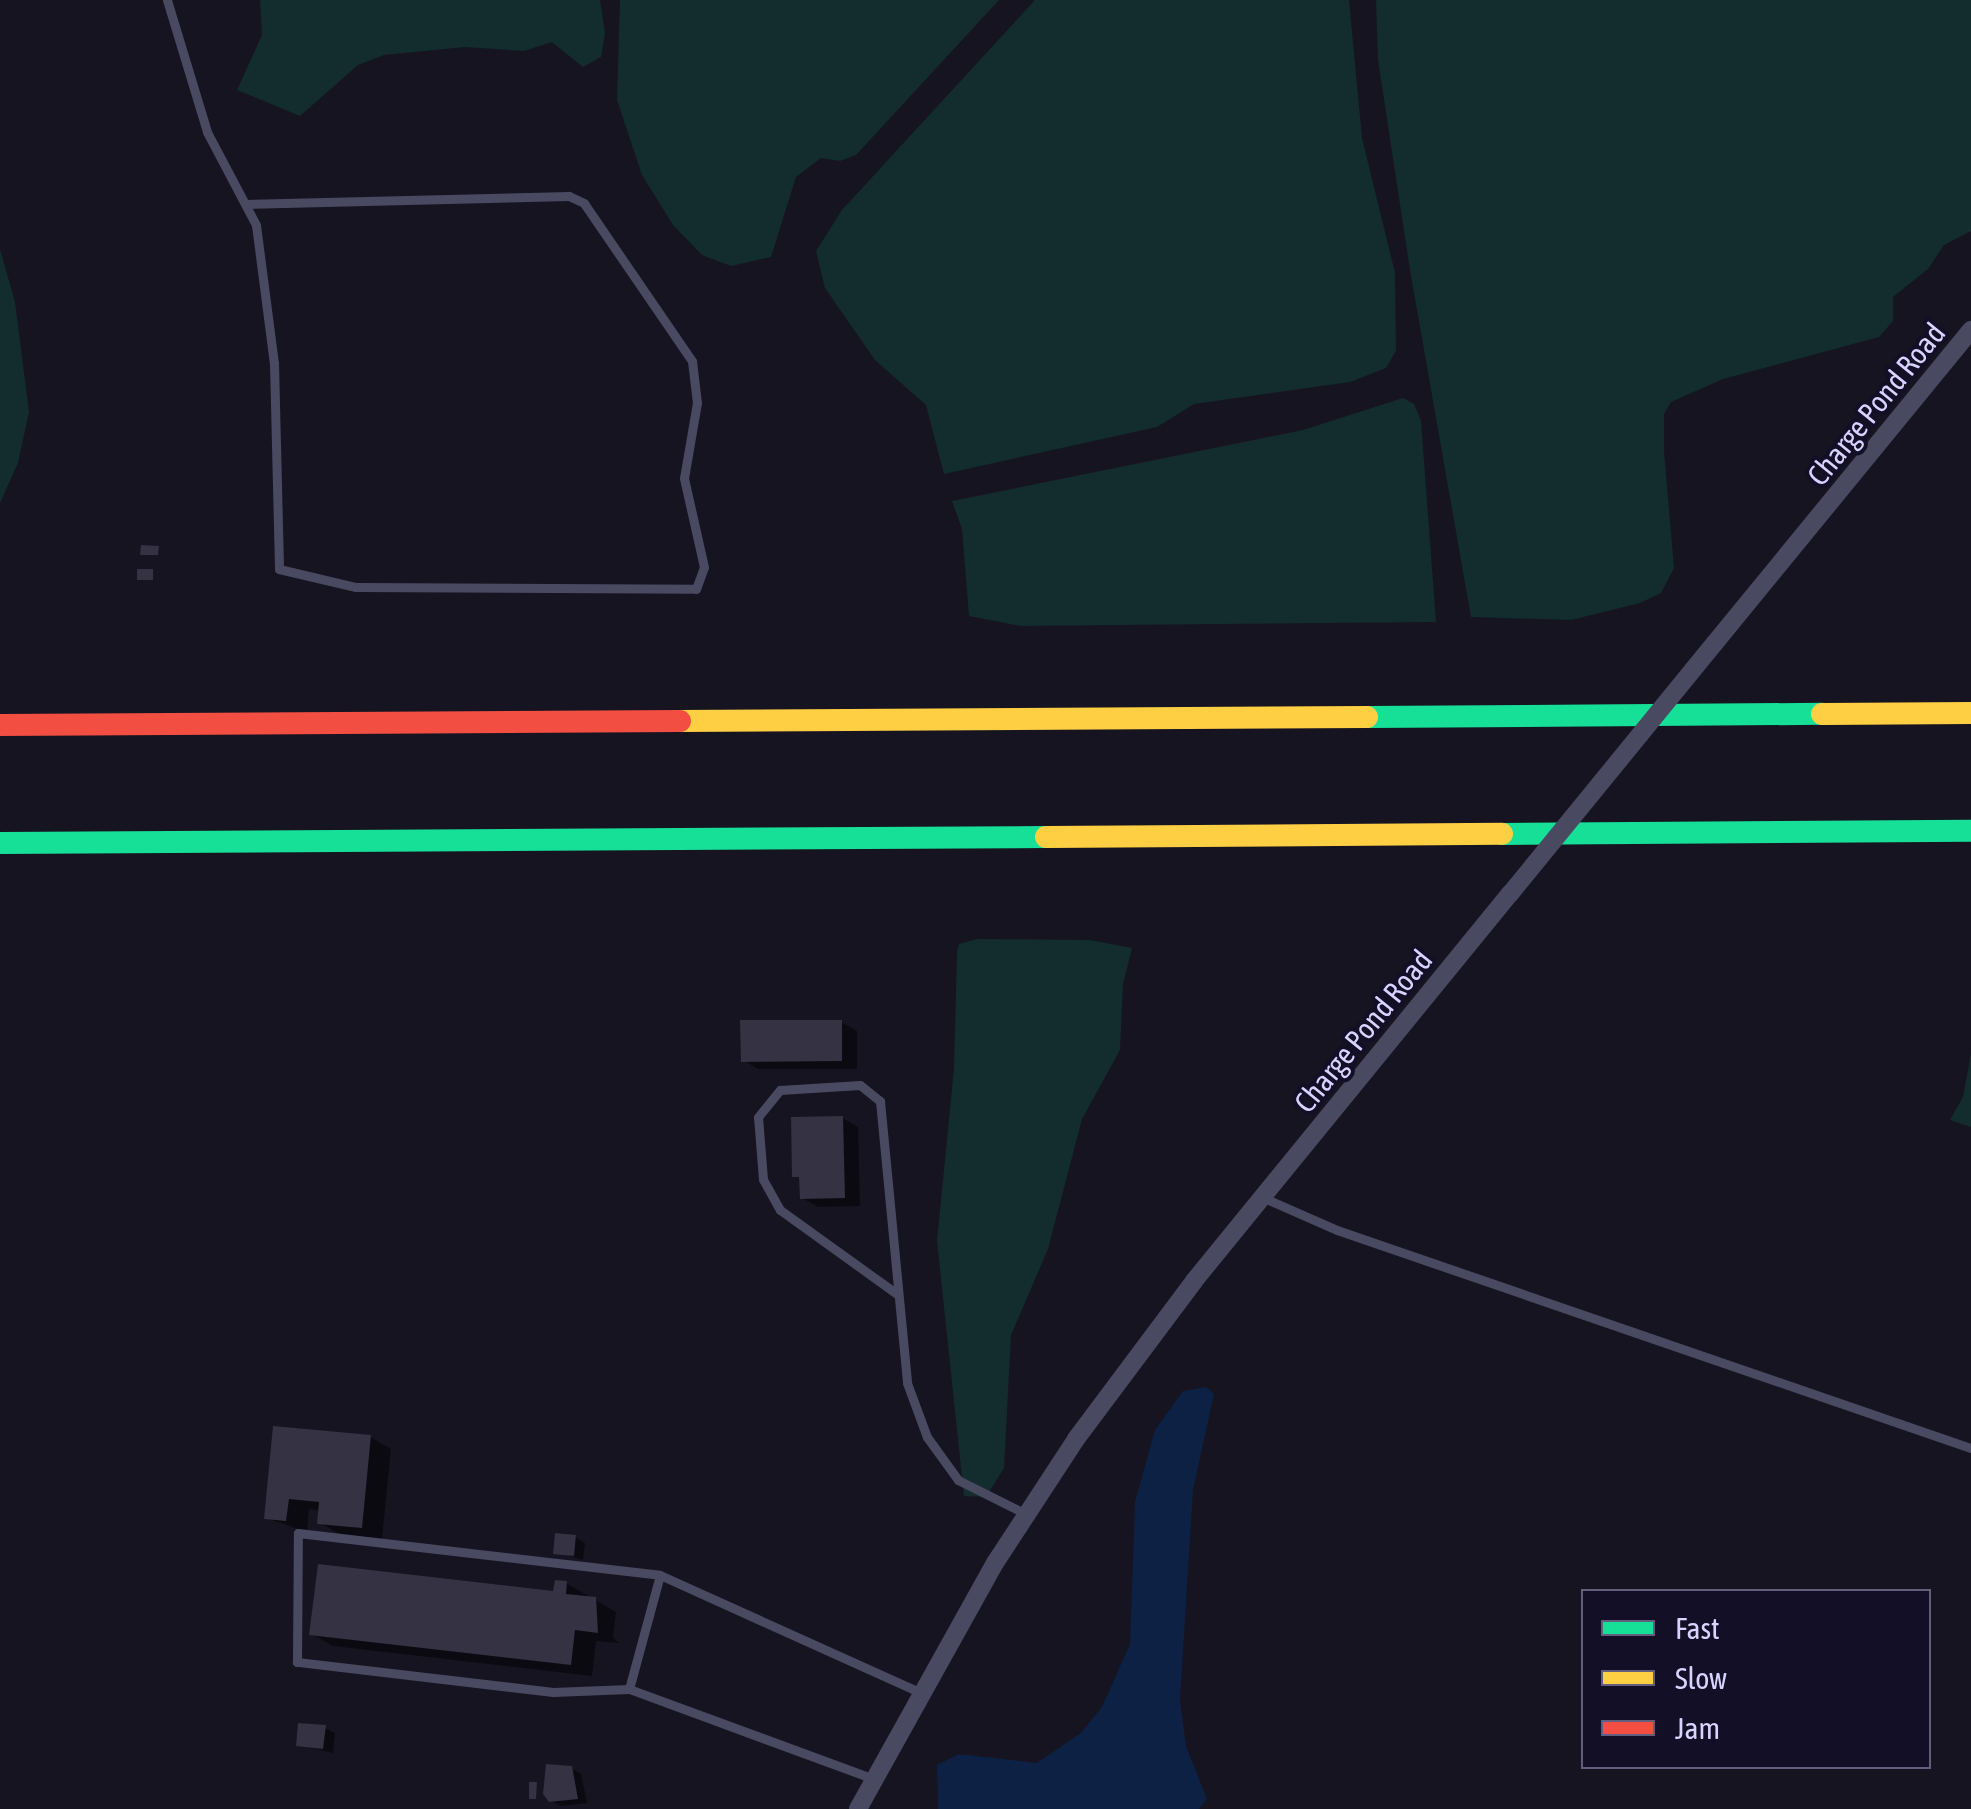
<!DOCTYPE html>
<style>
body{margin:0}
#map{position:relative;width:1971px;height:1809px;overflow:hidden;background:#161421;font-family:"Asap Condensed",sans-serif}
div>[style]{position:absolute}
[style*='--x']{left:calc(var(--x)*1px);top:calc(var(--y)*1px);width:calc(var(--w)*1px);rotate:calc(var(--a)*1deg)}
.green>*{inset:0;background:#132c2d}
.water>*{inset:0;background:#0d2144}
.shadow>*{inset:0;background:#0007}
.building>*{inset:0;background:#343243}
.lane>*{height:9px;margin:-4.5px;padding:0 4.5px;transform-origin:4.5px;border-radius:4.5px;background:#4a4962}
.street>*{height:18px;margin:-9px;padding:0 9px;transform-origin:9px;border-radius:9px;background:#4a4962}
.fast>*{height:22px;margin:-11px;padding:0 11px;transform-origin:11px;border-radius:11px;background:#16e098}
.slow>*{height:22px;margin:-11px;padding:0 11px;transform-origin:11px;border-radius:11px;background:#ffcf43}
.jam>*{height:22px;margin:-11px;padding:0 11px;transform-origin:11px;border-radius:11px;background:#f24e42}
.street-bridge>*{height:18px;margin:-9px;padding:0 9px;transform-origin:9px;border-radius:9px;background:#4a4962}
span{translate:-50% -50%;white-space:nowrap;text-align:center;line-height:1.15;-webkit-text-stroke:8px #130f26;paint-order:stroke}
.street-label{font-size:30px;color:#d9d4ff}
.legend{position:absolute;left:1581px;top:1589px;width:350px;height:180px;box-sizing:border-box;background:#130f26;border:2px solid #625e7d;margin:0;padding:12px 18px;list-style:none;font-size:30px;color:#d9d4ff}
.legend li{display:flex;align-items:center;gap:20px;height:50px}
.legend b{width:50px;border:2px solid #625e7d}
</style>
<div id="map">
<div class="green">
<div style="clip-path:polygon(260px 0,600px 0,605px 33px,601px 57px,583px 67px,552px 42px,524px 51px,465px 47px,384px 55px,358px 65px,300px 116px,237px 90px,262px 35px)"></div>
<div style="clip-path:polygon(620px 0,999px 0,856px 155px,840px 161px,821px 158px,796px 177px,771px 257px,731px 266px,702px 255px,673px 225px,642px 175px,617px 100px)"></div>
<div style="clip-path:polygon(1035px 0,1349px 0,1362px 138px,1395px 273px,1396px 351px,1386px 368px,1350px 382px,1194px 404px,1157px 427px,944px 474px,926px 405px,875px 360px,825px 288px,816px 251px,842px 210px)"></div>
<div style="clip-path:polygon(1376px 0,1971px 0,1971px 231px,1944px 245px,1928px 269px,1893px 297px,1893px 321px,1879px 337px,1723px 379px,1671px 402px,1664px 414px,1664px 451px,1674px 568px,1661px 593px,1640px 603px,1571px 620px,1471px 617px,1410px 270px,1378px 60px)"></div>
<div style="clip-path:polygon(0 249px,15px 302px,29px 412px,18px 463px,0 503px)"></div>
<div style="clip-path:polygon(1403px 398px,1414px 404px,1421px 421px,1436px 622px,1021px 626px,969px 616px,962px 529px,952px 501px,1303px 430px)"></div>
<div style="clip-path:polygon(977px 939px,1090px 940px,1132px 948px,1123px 984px,1120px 1050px,1082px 1119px,1048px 1249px,1011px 1335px,1004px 1468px,986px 1497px,964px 1496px,937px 1241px,954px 1068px,957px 952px,959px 944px)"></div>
<div style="clip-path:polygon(1971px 1053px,1971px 1127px,1950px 1120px,1963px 1097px)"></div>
</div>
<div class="water">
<div style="clip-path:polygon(1206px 1387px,1214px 1394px,1193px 1490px,1180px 1700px,1186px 1746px,1207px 1799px,1199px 1809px,938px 1809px,937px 1765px,959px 1754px,1037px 1763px,1081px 1733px,1102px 1707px,1130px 1644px,1135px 1502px,1155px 1430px,1183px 1391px)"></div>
</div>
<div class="shadow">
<div style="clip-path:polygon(841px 1022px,857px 1031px,857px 1069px,758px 1069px,743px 1060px)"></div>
<div style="clip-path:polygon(842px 1118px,858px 1127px,860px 1206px,818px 1207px,802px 1198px,802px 1179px,795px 1175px)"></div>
<div style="clip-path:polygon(275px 1428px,370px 1437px,391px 1449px,382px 1539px,341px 1535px,320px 1523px,321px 1511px,309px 1509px,307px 1532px,266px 1518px)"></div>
<div style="clip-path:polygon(575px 1537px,585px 1543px,583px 1560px,556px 1552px)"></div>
<div style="clip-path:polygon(566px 1583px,616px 1612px,613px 1637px,619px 1643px,596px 1641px,592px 1676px,333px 1646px,312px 1634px,555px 1594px)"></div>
<div style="clip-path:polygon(325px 1728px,335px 1733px,333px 1753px,299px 1745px)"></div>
<div style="clip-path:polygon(571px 1768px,581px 1774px,587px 1803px,561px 1806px,550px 1800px)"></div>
</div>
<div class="building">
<div style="clip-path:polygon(141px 545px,159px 546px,158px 555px,140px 555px)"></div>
<div style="clip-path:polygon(137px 569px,153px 569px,153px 580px,137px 580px)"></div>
<div style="clip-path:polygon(740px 1020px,842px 1020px,842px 1061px,741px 1062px)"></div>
<div style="clip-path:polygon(843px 1116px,845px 1198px,800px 1199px,799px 1177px,792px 1177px,791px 1117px)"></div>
<div style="clip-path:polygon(273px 1426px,371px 1435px,362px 1528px,317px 1524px,319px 1502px,289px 1499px,286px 1521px,264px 1519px)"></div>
<div style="clip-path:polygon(555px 1533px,576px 1535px,574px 1556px,553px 1554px)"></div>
<div style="clip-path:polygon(318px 1564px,553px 1591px,555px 1580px,567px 1581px,566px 1594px,596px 1597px,598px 1633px,575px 1630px,571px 1665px,309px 1635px)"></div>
<div style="clip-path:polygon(298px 1723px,326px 1725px,323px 1749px,296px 1746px)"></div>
<div style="clip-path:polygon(546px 1764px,572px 1766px,578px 1799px,549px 1802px,543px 1794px)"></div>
<div style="clip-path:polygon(529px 1782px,537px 1782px,536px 1799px,529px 1799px)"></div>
</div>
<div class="lane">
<div style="--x:167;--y:0;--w:138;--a:73.1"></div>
<div style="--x:207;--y:132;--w:105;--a:62.2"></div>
<div style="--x:256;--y:225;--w:139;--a:82.6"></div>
<div style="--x:274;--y:363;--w:206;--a:88.6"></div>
<div style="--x:279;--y:569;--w:79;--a:13.2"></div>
<div style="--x:356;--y:587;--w:340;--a:0.3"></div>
<div style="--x:696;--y:589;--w:23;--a:-70"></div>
<div style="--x:704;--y:567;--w:91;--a:-102.7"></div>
<div style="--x:684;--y:478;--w:76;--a:-80.2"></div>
<div style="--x:697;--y:403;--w:42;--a:-96.8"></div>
<div style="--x:692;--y:361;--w:191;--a:-124.4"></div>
<div style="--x:584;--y:203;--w:17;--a:-155"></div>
<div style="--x:569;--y:196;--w:323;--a:178.6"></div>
<div style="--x:1264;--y:1198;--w:80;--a:23.7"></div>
<div style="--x:1337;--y:1230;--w:670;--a:18.98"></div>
<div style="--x:897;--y:1294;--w:144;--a:-144.3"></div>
<div style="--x:780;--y:1210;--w:35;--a:-119"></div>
<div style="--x:763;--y:1179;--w:62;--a:-94.6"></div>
<div style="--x:758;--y:1117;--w:35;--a:-51"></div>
<div style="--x:780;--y:1090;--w:80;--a:-3.6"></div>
<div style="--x:860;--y:1085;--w:26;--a:39"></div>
<div style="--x:880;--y:1101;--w:283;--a:84.5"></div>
<div style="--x:907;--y:1383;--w:58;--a:69.7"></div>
<div style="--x:927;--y:1437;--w:53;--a:54.2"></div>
<div style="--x:958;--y:1480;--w:76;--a:26.6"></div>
<div style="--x:629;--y:1689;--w:76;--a:177.7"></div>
<div style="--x:553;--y:1692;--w:258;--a:-173.3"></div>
<div style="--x:297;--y:1662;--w:129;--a:-89.6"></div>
<div style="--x:298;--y:1533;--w:364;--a:6.6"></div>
<div style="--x:874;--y:1779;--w:261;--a:-159.8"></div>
<div style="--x:629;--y:1689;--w:118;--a:-74.8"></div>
<div style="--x:660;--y:1575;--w:286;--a:24.3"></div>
</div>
<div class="street">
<div style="--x:1714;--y:644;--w:406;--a:-50.7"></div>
<div style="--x:858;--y:1809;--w:282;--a:-60.9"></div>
<div style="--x:995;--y:1563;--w:148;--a:-56.8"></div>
<div style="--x:1076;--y:1439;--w:197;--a:-53.2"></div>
<div style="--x:1194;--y:1281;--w:500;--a:-50.8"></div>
</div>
<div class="fast">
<div style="--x:1367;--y:717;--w:455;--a:-0.4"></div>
<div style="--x:1502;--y:834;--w:469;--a:-0.4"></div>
<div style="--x:0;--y:843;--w:1046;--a:-0.33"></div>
</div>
<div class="slow">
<div style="--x:1822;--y:714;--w:149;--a:-0.4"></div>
<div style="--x:680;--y:721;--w:687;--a:-0.33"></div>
<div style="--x:1046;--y:837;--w:456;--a:-0.4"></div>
</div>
<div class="jam">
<div style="--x:0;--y:725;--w:680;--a:-0.34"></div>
</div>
<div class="street-bridge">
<div style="--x:1510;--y:894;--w:323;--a:-50.8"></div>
</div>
<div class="street-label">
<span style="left:1876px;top:404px;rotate:-51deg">Charge Pond Road</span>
<span style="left:1363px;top:1031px;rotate:-51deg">Charge Pond Road</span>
</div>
<ul class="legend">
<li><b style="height:12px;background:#16e098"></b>Fast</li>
<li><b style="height:12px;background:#ffcf43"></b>Slow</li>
<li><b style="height:12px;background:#f24e42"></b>Jam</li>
</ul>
</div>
